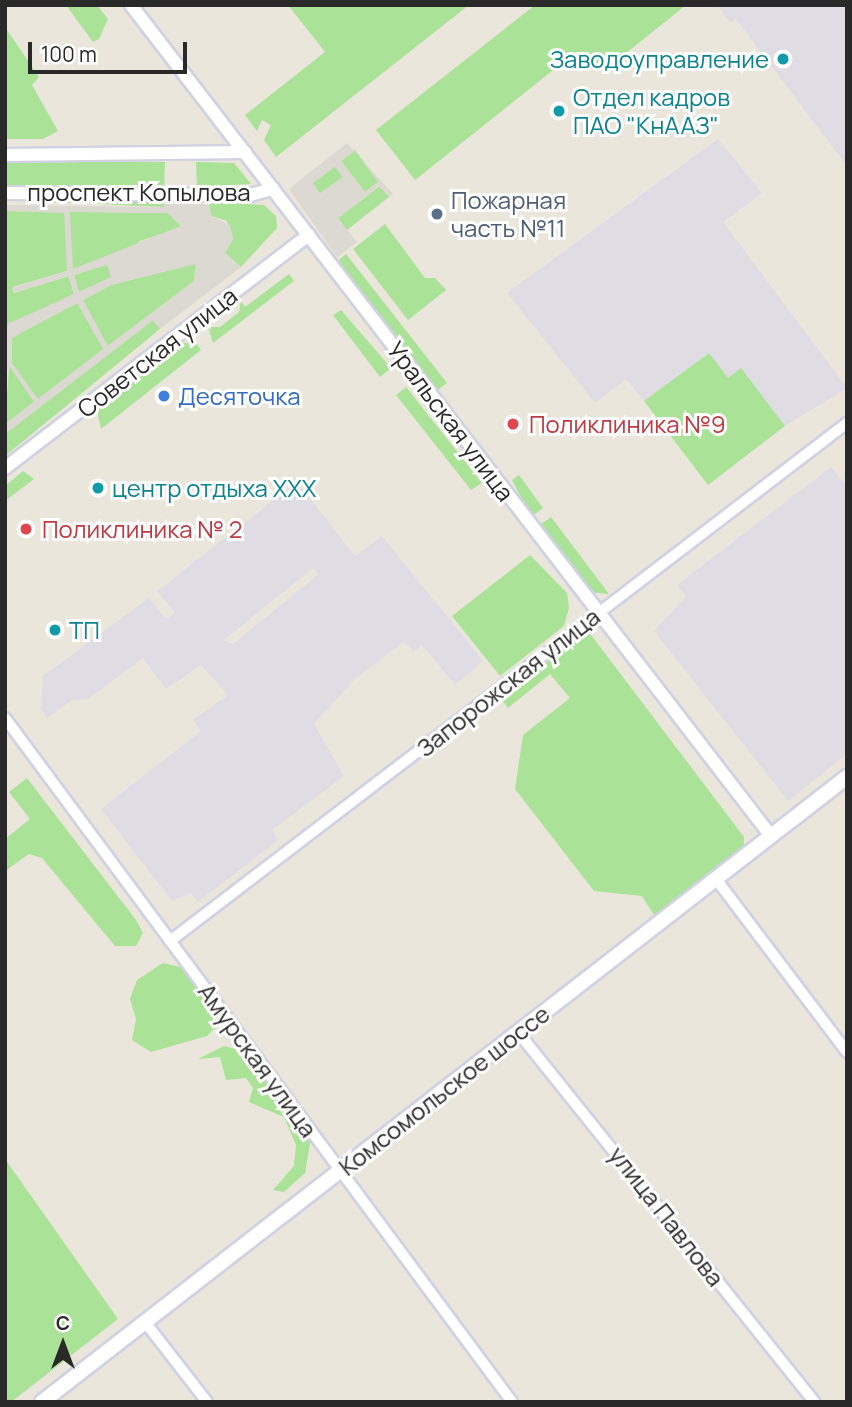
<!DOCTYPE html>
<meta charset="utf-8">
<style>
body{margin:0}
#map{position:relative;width:852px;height:1407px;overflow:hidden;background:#ebe6db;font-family:Manrope,sans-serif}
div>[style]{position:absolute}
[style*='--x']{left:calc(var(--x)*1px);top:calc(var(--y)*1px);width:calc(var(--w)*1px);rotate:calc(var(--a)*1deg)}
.industrial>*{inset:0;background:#dfdce4}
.green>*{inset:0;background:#aae297}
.plaza>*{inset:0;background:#dcd8d2}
.roads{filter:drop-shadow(2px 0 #d0d2e2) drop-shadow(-2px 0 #d0d2e2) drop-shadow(0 2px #d0d2e2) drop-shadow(0 -2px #d0d2e2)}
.minor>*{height:10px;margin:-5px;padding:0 5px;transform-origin:5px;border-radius:5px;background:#fff}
.tertiary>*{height:12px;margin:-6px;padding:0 6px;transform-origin:6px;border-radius:6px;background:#fff}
.secondary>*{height:14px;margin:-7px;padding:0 7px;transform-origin:7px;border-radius:7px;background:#fff}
.dots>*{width:19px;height:19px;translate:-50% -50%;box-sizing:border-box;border:4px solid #fff;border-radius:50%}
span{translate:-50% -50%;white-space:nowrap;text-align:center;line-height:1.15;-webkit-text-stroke:6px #fff;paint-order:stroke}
.culture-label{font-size:24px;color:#0d838f}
.right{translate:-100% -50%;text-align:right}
.left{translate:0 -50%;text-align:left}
.street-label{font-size:24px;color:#292929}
.service-label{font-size:24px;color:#4e5e75}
.shop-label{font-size:24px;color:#366cbe}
.health-label{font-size:24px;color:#be3a42}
.frame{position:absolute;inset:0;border:7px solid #292929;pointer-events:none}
.north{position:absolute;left:28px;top:1309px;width:70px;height:70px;-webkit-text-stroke:5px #fff;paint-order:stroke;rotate:0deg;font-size:19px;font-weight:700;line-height:28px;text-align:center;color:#292929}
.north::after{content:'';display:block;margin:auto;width:24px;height:32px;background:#292929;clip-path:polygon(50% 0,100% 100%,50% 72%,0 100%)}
.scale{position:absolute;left:28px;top:42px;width:159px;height:32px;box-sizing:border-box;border:4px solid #292929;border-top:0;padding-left:9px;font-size:21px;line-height:24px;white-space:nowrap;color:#292929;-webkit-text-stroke:5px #fff;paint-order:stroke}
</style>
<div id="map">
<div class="industrial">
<div style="clip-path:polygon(717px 5px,847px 5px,847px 166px,736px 19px,730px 23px)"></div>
<div style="clip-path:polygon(718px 139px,762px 193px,723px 222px,847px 388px,785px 426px,741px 369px,728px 378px,708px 353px,644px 401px,626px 379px,595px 403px,507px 293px)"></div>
<div style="clip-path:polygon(831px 467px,847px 487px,847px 754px,788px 801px,654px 631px,686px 597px,677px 585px)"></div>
<div style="clip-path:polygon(evenodd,297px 482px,355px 556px,382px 536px,483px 661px,455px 685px,422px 645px,413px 652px,404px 641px,354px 680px,314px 724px,344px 776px,272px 830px,278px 840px,198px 902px,191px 893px,172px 901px,101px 809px,201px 731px,193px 720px,228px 695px,201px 665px,166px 689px,143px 658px,88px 699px,72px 700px,47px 718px,41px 709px,43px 676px,149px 598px,166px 619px,175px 613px,157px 591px,297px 482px,313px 568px,319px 574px,233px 644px,224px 640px,313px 568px)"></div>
</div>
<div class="green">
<div style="clip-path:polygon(66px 5px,97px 5px,108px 19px,99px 39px,93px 42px)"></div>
<div style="clip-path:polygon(288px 5px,469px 5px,276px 157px,264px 140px,271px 125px,262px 120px,257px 131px,245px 115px,325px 52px)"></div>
<div style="clip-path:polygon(535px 5px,686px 5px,610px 66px,591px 66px,576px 52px,415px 180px,376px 130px)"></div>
<div style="clip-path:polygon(5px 27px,39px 77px,32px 85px,58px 131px,43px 139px,5px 139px)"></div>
<div style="clip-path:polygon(355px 150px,379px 182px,365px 192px,341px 161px)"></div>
<div style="clip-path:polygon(5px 161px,165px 162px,164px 187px,5px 186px)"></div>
<div style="clip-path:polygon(196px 162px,234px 163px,251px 184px,197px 187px)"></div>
<div style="clip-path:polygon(335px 166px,343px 177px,320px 194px,312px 183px)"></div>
<div style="clip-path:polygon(380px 186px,389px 197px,347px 230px,338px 218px)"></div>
<div style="clip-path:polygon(5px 200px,164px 201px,164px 207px)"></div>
<div style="clip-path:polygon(209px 202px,264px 205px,276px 216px,277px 228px,241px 267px,225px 253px,233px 239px,227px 221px,211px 216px)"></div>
<div style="clip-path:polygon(5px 211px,168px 213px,182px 227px,140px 241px,130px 252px,13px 287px,14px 293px,69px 276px,74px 294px,6px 326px)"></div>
<div style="clip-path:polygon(385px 224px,425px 278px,435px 278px,446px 290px,408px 320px,353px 249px)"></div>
<div style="clip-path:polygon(346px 254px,447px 383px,435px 392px,335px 263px)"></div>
<div style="clip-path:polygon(196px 263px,194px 281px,5px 424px,11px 338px,111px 285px)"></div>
<div style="clip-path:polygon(107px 264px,112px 277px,79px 292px,74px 275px)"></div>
<div style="clip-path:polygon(289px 274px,294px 281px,213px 343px,208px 327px,220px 327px,239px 312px,241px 301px,245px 307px)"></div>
<div style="clip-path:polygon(341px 310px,391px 368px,380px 377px,333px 315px)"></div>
<div style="clip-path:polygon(153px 320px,160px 329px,5px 456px,5px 434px)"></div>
<div style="clip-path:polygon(195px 342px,201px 350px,101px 429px,97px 410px,184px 343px)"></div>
<div style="clip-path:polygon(709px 353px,728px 378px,741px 368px,785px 426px,708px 485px,644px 401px)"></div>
<div style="clip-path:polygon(406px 387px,482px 483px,471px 490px,396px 395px)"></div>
<div style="clip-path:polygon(23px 471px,34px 479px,5px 501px,5px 486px)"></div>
<div style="clip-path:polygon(519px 475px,543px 508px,531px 517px,512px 480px)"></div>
<div style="clip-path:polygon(551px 517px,609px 594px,587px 592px,537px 527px)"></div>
<div style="clip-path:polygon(530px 555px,567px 593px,569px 608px,564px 626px,500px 676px,452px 616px)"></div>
<div style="clip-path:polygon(585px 627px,744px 837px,744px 851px,656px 918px,642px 896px,594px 891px,515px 789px,523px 735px,570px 698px,550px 674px,508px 708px,498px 695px)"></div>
<div style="clip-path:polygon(27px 778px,136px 920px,143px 933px,136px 946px,115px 946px,42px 858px,29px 854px,5px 871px,5px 839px,30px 819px,9px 792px)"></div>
<div style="clip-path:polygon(163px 963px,184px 968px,219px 1014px,218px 1025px,207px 1036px,151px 1052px,132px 1040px,136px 1019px,130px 999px,137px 980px)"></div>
<div style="clip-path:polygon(224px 1046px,243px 1051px,311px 1138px,305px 1173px,284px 1192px,273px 1190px,294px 1166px,296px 1145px,284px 1117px,249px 1102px,253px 1088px,246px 1078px,226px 1080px,220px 1057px,198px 1059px)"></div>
<div style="clip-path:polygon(5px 1159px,118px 1319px,11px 1402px,5px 1402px)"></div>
</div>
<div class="plaza">
<div style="clip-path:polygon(evenodd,347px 143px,393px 194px,389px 197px,379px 186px,338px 218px,357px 242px,337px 257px,289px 189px,347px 143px,355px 151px,378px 182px,365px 192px,341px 161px,355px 151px,347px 143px,335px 167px,343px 177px,320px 193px,313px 183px,335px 167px)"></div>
<div style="clip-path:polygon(evenodd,164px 201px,209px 202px,211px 216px,230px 225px,233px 239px,225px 253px,241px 267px,160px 329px,153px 320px,5px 434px,5px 424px,34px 402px,10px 367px,5px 371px,5px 325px,74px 294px,68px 276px,14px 293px,12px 288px,67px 271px,64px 213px,5px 211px,5px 205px,164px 207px,164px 201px,70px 212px,168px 213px,181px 226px,73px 269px,70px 212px,164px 201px,196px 264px,194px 281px,108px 346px,83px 300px,111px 285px,196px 264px,164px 201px,107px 265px,111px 277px,79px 292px,74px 275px,107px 265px,164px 201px,77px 303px,103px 349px,38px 399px,12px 363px,12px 338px,77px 303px)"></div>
</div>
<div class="roads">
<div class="minor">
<div style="--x:5;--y:718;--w:851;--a:53.45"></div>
<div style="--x:716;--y:879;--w:217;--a:52.9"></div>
<div style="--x:170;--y:941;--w:852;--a:-37.42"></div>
<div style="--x:518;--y:1032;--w:474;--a:51.3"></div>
<div style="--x:145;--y:1322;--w:101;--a:52.2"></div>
</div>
<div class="tertiary">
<div style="--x:131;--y:5;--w:1049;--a:52.4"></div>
<div style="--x:5;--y:155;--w:240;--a:-0.7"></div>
<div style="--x:5;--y:193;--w:245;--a:0.5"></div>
<div style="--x:250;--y:195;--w:24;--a:-15"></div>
<div style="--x:5;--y:468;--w:383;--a:-37.5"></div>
</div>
<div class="secondary">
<div style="--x:42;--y:1402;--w:1019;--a:-37.83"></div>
</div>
</div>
<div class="dots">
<div style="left:783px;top:59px;background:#0f9aa8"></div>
<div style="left:559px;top:111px;background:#0f9aa8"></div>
<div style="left:437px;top:214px;background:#5c6f8a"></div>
<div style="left:164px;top:396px;background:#3f7fe0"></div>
<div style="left:513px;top:424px;background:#e0444e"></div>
<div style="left:98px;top:488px;background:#0f9aa8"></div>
<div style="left:26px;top:529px;background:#e0444e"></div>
<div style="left:55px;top:630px;background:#0f9aa8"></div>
</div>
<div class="culture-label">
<span class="right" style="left:769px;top:59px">Заводоуправление</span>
<span class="left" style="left:573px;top:111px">Отдел кадров<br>ПАО "КнААЗ"</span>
<span class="left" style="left:112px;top:488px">центр отдыха ХХХ</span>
<span class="left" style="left:69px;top:630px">ТП</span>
</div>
<div class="street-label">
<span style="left:139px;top:192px">проспект Копылова</span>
<span style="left:157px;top:352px;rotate:-38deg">Советская улица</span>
<span style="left:451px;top:421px;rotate:53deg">Уральская улица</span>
<span style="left:508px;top:682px;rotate:-38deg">Запорожская улица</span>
<span style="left:258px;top:1060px;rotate:54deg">Амурская улица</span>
<span style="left:444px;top:1090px;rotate:-38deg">Комсомольское шоссе</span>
<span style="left:667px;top:1216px;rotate:52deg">улица Павлова</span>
</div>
<div class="service-label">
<span class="left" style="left:451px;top:214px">Пожарная<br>часть №11</span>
</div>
<div class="shop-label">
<span class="left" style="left:178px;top:396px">Десяточка</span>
</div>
<div class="health-label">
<span class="left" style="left:529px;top:424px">Поликлиника №9</span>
<span class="left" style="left:42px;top:529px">Поликлиника № 2</span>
</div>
<div class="frame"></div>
<div class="north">С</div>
<div class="scale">100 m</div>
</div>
